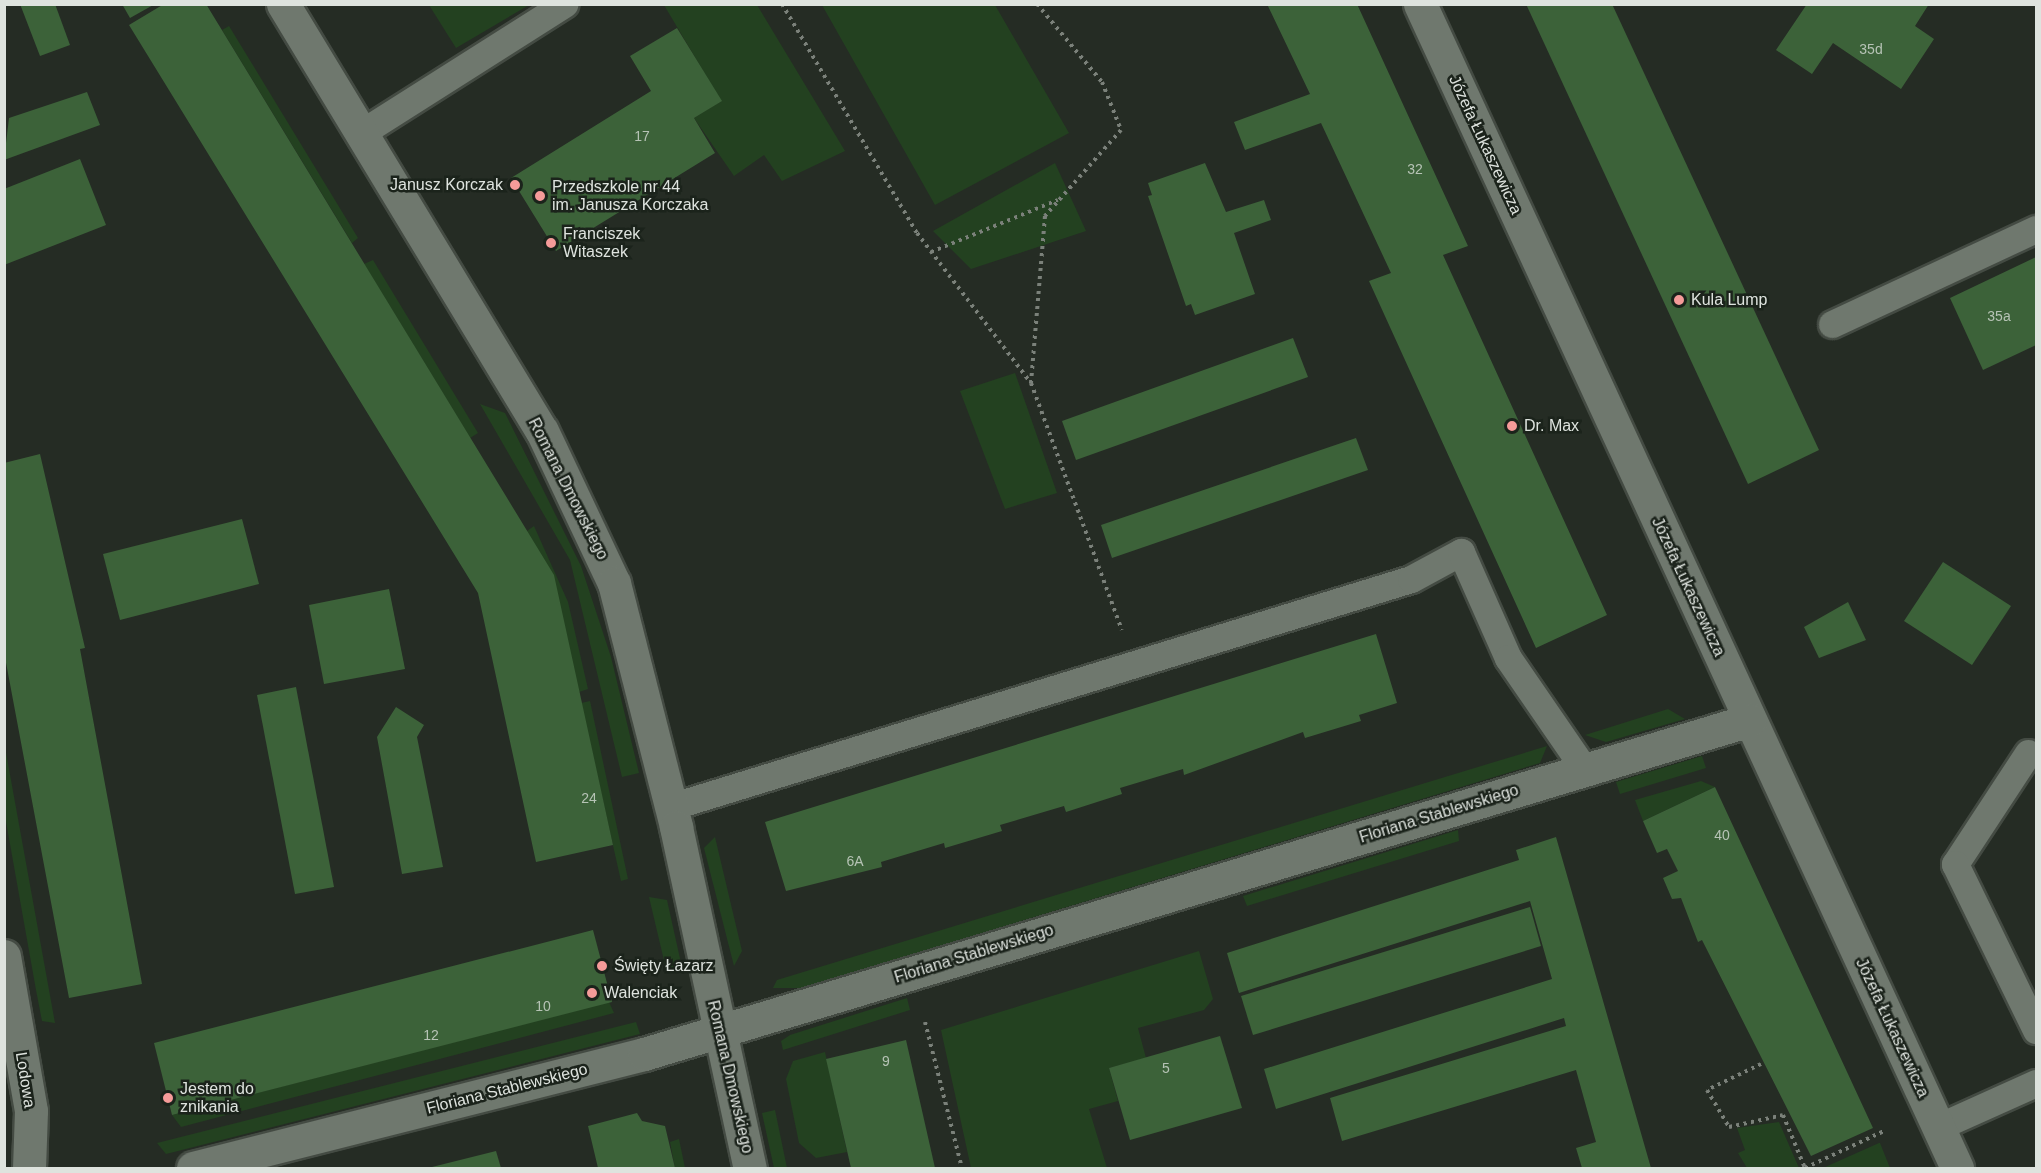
<!DOCTYPE html>
<meta charset="utf-8">
<style>
body{margin:0}
#map{position:relative;width:2041px;height:1173px;overflow:hidden;background:#252c24;font-family:Arial,sans-serif}
div>[style]{position:absolute}
[style*='--x']{left:calc(var(--x)*1px);top:calc(var(--y)*1px);width:calc(var(--w)*1px);rotate:calc(var(--a)*1deg)}
.green>*{inset:0;background:#234120}
.building>*{inset:0;background:#3c6239}
.path>*{height:4px;margin-top:-2px;transform-origin:0;background:repeating-linear-gradient(90deg,#7b817a 0 3px,transparent 0 7.5px)}
.roads{filter:drop-shadow(2px 0 #444b43) drop-shadow(-2px 0 #444b43) drop-shadow(0 2px #444b43) drop-shadow(0 -2px #444b43)}
.service>*{height:27px;margin:-13.5px;padding:0 13.5px;transform-origin:13.5px;border-radius:13.5px;background:#6f786e}
.minor>*{height:33px;margin:-16.5px;padding:0 16.5px;transform-origin:16.5px;border-radius:16.5px;background:#6f786e}
.dots>*{width:16px;height:16px;translate:-50% -50%;box-sizing:border-box;border:3px solid #1b231b;border-radius:50%}
span{translate:-50% -50%;white-space:nowrap;text-align:center;line-height:1.15;-webkit-text-stroke:5px #1b231b;paint-order:stroke}
.number-label{font-size:14px;color:#b6c3b5}
.number-label span{-webkit-text-stroke-width:0}
.street-label{font-size:16px;color:#dee3de}
.poi-label{font-size:16px;color:#dee3de}
.right{translate:-100% -50%;text-align:right}
.left{translate:0 -50%;text-align:left}
.frame{position:absolute;inset:0;border:6px solid #dee3de;pointer-events:none}
</style>
<div id="map">
<div class="green">
<div style="clip-path:polygon(429px 5px,529px 5px,456px 48px)"></div>
<div style="clip-path:polygon(664px 5px,757px 5px,845px 151px,782px 181px,764px 155px,734px 176px,694px 118px,721px 101px)"></div>
<div style="clip-path:polygon(822px 5px,995px 5px,1069px 133px,935px 205px)"></div>
<div style="clip-path:polygon(229px 26px,358px 238px,352px 243px,222px 30px)"></div>
<div style="clip-path:polygon(1055px 163px,1086px 231px,971px 269px,933px 231px)"></div>
<div style="clip-path:polygon(373px 260px,478px 433px,470px 438px,364px 264px)"></div>
<div style="clip-path:polygon(1015px 373px,1057px 493px,1005px 509px,960px 391px)"></div>
<div style="clip-path:polygon(480px 404px,505px 413px,581px 566px,611px 657px,639px 773px,622px 777px,570px 560px)"></div>
<div style="clip-path:polygon(534px 526px,568px 602px,588px 689px,579px 692px,527px 531px)"></div>
<div style="clip-path:polygon(590px 701px,628px 879px,621px 881px,581px 703px)"></div>
<div style="clip-path:polygon(1668px 709px,1685px 719px,1606px 742px,1585px 735px)"></div>
<div style="clip-path:polygon(1547px 746px,1540px 763px,801px 988px,773px 988px,777px 980px)"></div>
<div style="clip-path:polygon(4px 747px,5px 747px,55px 1023px,42px 1021px,36px 990px,5px 816px)"></div>
<div style="clip-path:polygon(1702px 756px,1706px 768px,1620px 794px,1616px 782px)"></div>
<div style="clip-path:polygon(1701px 781px,1715px 787px,1643px 821px,1635px 800px)"></div>
<div style="clip-path:polygon(1458px 830px,1459px 841px,1247px 906px,1243px 896px)"></div>
<div style="clip-path:polygon(715px 837px,742px 951px,734px 966px,704px 848px)"></div>
<div style="clip-path:polygon(649px 897px,667px 900px,683px 972px,666px 969px)"></div>
<div style="clip-path:polygon(1199px 951px,1213px 999px,1204px 1010px,1138px 1028px,1146px 1058px,1109px 1068px,1118px 1101px,1089px 1109px,1107px 1168px,971px 1168px,941px 1030px)"></div>
<div style="clip-path:polygon(907px 998px,910px 1010px,783px 1050px,781px 1041px,790px 1035px)"></div>
<div style="clip-path:polygon(609px 1002px,614px 1013px,181px 1127px,172px 1115px)"></div>
<div style="clip-path:polygon(636px 1022px,640px 1034px,166px 1154px,157px 1143px)"></div>
<div style="clip-path:polygon(825px 1052px,847px 1152px,816px 1158px,799px 1143px,786px 1079px,793px 1061px)"></div>
<div style="clip-path:polygon(775px 1110px,787px 1168px,774px 1168px,762px 1113px)"></div>
<div style="clip-path:polygon(1779px 1122px,1799px 1168px,1747px 1168px,1738px 1153px,1745px 1150px,1737px 1128px)"></div>
<div style="clip-path:polygon(679px 1139px,685px 1168px,675px 1168px,670px 1142px)"></div>
<div style="clip-path:polygon(1880px 1143px,1890px 1168px,1823px 1168px,1879px 1143px)"></div>
</div>
<div class="building">
<div style="clip-path:polygon(20px 4px,55px 4px,70px 45px,40px 56px)"></div>
<div style="clip-path:polygon(122px 4px,155px 4px,130px 18px)"></div>
<div style="clip-path:polygon(164px 4px,206px 4px,554px 575px,613px 845px,536px 862px,478px 593px,129px 25px)"></div>
<div style="clip-path:polygon(1267px 4px,1357px 4px,1468px 246px,1443px 255px,1607px 615px,1536px 648px,1369px 281px,1391px 273px,1321px 123px,1245px 150px,1234px 122px,1310px 94px)"></div>
<div style="clip-path:polygon(1526px 4px,1612px 4px,1819px 450px,1748px 484px)"></div>
<div style="clip-path:polygon(1807px 4px,1929px 4px,1915px 26px,1934px 39px,1901px 89px,1833px 43px,1812px 74px,1776px 50px)"></div>
<div style="clip-path:polygon(677px 28px,722px 101px,694px 118px,715px 153px,556px 251px,511px 178px,651px 91px,630px 56px)"></div>
<div style="clip-path:polygon(87px 92px,100px 125px,4px 160px,9px 118px)"></div>
<div style="clip-path:polygon(80px 159px,106px 225px,4px 265px,4px 189px)"></div>
<div style="clip-path:polygon(1205px 163px,1226px 212px,1264px 200px,1271px 220px,1234px 233px,1255px 294px,1195px 315px,1191px 304px,1186px 306px,1148px 196px,1152px 195px,1148px 183px)"></div>
<div style="clip-path:polygon(2036px 257px,2036px 345px,1983px 370px,1950px 298px)"></div>
<div style="clip-path:polygon(1293px 338px,1308px 377px,1076px 460px,1062px 421px)"></div>
<div style="clip-path:polygon(1356px 438px,1368px 470px,1112px 558px,1101px 525px)"></div>
<div style="clip-path:polygon(40px 454px,85px 648px,80px 649px,142px 984px,69px 998px,4px 652px,4px 463px)"></div>
<div style="clip-path:polygon(242px 519px,259px 584px,120px 620px,103px 554px)"></div>
<div style="clip-path:polygon(1943px 562px,2011px 606px,1972px 665px,1904px 621px)"></div>
<div style="clip-path:polygon(389px 589px,405px 669px,324px 684px,309px 605px)"></div>
<div style="clip-path:polygon(1848px 602px,1866px 640px,1819px 658px,1804px 627px)"></div>
<div style="clip-path:polygon(1376px 634px,1397px 703px,1359px 715px,1361px 721px,1305px 738px,1303px 732px,1184px 775px,1183px 769px,1120px 788px,1122px 794px,1066px 812px,1064px 806px,1000px 825px,1002px 831px,945px 848px,944px 843px,881px 862px,882px 867px,786px 891px,765px 822px)"></div>
<div style="clip-path:polygon(296px 687px,334px 887px,295px 894px,257px 695px)"></div>
<div style="clip-path:polygon(396px 707px,424px 725px,417px 737px,443px 867px,402px 874px,377px 737px)"></div>
<div style="clip-path:polygon(1715px 787px,1873px 1128px,1811px 1156px,1702px 940px,1698px 942px,1681px 898px,1672px 899px,1663px 878px,1678px 871px,1667px 849px,1657px 853px,1643px 821px)"></div>
<div style="clip-path:polygon(1556px 837px,1651px 1168px,1582px 1168px,1576px 1148px,1596px 1142px,1576px 1070px,1342px 1141px,1330px 1098px,1566px 1026px,1564px 1018px,1276px 1109px,1264px 1069px,1552px 979px,1530px 901px,1239px 993px,1227px 953px,1519px 860px,1516px 850px)"></div>
<div style="clip-path:polygon(1530px 907px,1541px 946px,1253px 1035px,1241px 996px)"></div>
<div style="clip-path:polygon(593px 930px,612px 1002px,172px 1115px,154px 1043px)"></div>
<div style="clip-path:polygon(1220px 1036px,1242px 1108px,1130px 1140px,1109px 1068px)"></div>
<div style="clip-path:polygon(906px 1040px,935px 1168px,851px 1168px,826px 1059px)"></div>
<div style="clip-path:polygon(637px 1113px,642px 1121px,665px 1126px,675px 1168px,598px 1168px,588px 1126px)"></div>
<div style="clip-path:polygon(496px 1151px,501px 1168px,428px 1168px)"></div>
</div>
<div class="path">
<div style="--x:782;--y:4;--w:266;--a:59.5"></div>
<div style="--x:917;--y:233;--w:188;--a:52.8"></div>
<div style="--x:1037;--y:4;--w:102;--a:50.2"></div>
<div style="--x:1102;--y:82;--w:52;--a:68.4"></div>
<div style="--x:1121;--y:130;--w:115;--a:131.5"></div>
<div style="--x:1045;--y:216;--w:168;--a:94.8"></div>
<div style="--x:1031;--y:383;--w:263;--a:69.8"></div>
<div style="--x:931;--y:252;--w:137;--a:-22.3"></div>
<div style="--x:925;--y:1022;--w:151;--a:75.8"></div>
<div style="--x:1761;--y:1064;--w:60;--a:154.3"></div>
<div style="--x:1707;--y:1090;--w:43;--a:59.3"></div>
<div style="--x:1729;--y:1127;--w:55;--a:-12.5"></div>
<div style="--x:1783;--y:1115;--w:57;--a:67.5"></div>
<div style="--x:1805;--y:1168;--w:87;--a:-25.1"></div>
</div>
<div class="roads">
<div class="service">
<div style="--x:361;--y:133;--w:241;--a:-32.4"></div>
<div style="--x:1832;--y:324;--w:225;--a:-25"></div>
<div style="--x:2028;--y:753;--w:133;--a:123.3"></div>
<div style="--x:1955;--y:864;--w:185;--a:64"></div>
<div style="--x:670;--y:807;--w:775;--a:-17.1"></div>
<div style="--x:1411;--y:579;--w:57;--a:-28.4"></div>
<div style="--x:1461;--y:552;--w:116;--a:66.1"></div>
<div style="--x:1508;--y:658;--w:136;--a:55.5"></div>
<div style="--x:1938;--y:1127;--w:107;--a:-24.2"></div>
</div>
<div class="minor">
<div style="--x:283;--y:4;--w:499;--a:58.8"></div>
<div style="--x:542;--y:431;--w:168;--a:64.7"></div>
<div style="--x:614;--y:583;--w:252;--a:75.7"></div>
<div style="--x:676;--y:827;--w:349;--a:77.8"></div>
<div style="--x:1420;--y:4;--w:1282;--a:65.23"></div>
<div style="--x:4;--y:956;--w:157;--a:80.1"></div>
<div style="--x:31;--y:1111;--w:57;--a:92"></div>
<div style="--x:193;--y:1168;--w:465;--a:-14.2"></div>
<div style="--x:644;--y:1054;--w:1155;--a:-16.8"></div>
</div>
</div>
<div class="dots">
<div style="left:515px;top:185px;background:#f59b99"></div>
<div style="left:540px;top:196px;background:#f59b99"></div>
<div style="left:551px;top:243px;background:#f59b99"></div>
<div style="left:1679px;top:300px;background:#f59b99"></div>
<div style="left:1512px;top:426px;background:#f59b99"></div>
<div style="left:602px;top:966px;background:#f59b99"></div>
<div style="left:592px;top:993px;background:#f59b99"></div>
<div style="left:168px;top:1098px;background:#f59b99"></div>
</div>
<div class="number-label">
<span style="left:1871px;top:49px">35d</span>
<span style="left:642px;top:136px">17</span>
<span style="left:1415px;top:169px">32</span>
<span style="left:1999px;top:316px">35a</span>
<span style="left:589px;top:798px">24</span>
<span style="left:1722px;top:835px">40</span>
<span style="left:855px;top:861px">6A</span>
<span style="left:543px;top:1006px">10</span>
<span style="left:431px;top:1035px">12</span>
<span style="left:886px;top:1061px">9</span>
<span style="left:1166px;top:1068px">5</span>
</div>
<div class="street-label">
<span style="left:1485px;top:145px;rotate:65deg">Józefa Łukaszewicza</span>
<span style="left:568px;top:489px;rotate:63deg">Romana Dmowskiego</span>
<span style="left:1688px;top:587px;rotate:65deg">Józefa Łukaszewicza</span>
<span style="left:1439px;top:814px;rotate:-17deg">Floriana Stablewskiego</span>
<span style="left:974px;top:954px;rotate:-17deg">Floriana Stablewskiego</span>
<span style="left:1892px;top:1028px;rotate:65deg">Józefa Łukaszewicza</span>
<span style="left:730px;top:1077px;rotate:77deg">Romana Dmowskiego</span>
<span style="left:25px;top:1080px;rotate:81deg">Lodowa</span>
<span style="left:507px;top:1089px;rotate:-14deg">Floriana Stablewskiego</span>
</div>
<div class="poi-label">
<span class="right" style="left:503px;top:185px">Janusz Korczak</span>
<span class="left" style="left:552px;top:196px">Przedszkole nr 44<br>im. Janusza Korczaka</span>
<span class="left" style="left:563px;top:243px">Franciszek<br>Witaszek</span>
<span class="left" style="left:1691px;top:300px">Kula Lump</span>
<span class="left" style="left:1524px;top:426px">Dr. Max</span>
<span class="left" style="left:614px;top:966px">Święty Łazarz</span>
<span class="left" style="left:604px;top:993px">Walenciak</span>
<span class="left" style="left:180px;top:1098px">Jestem do<br>znikania</span>
</div>
<div class="frame"></div>
</div>
